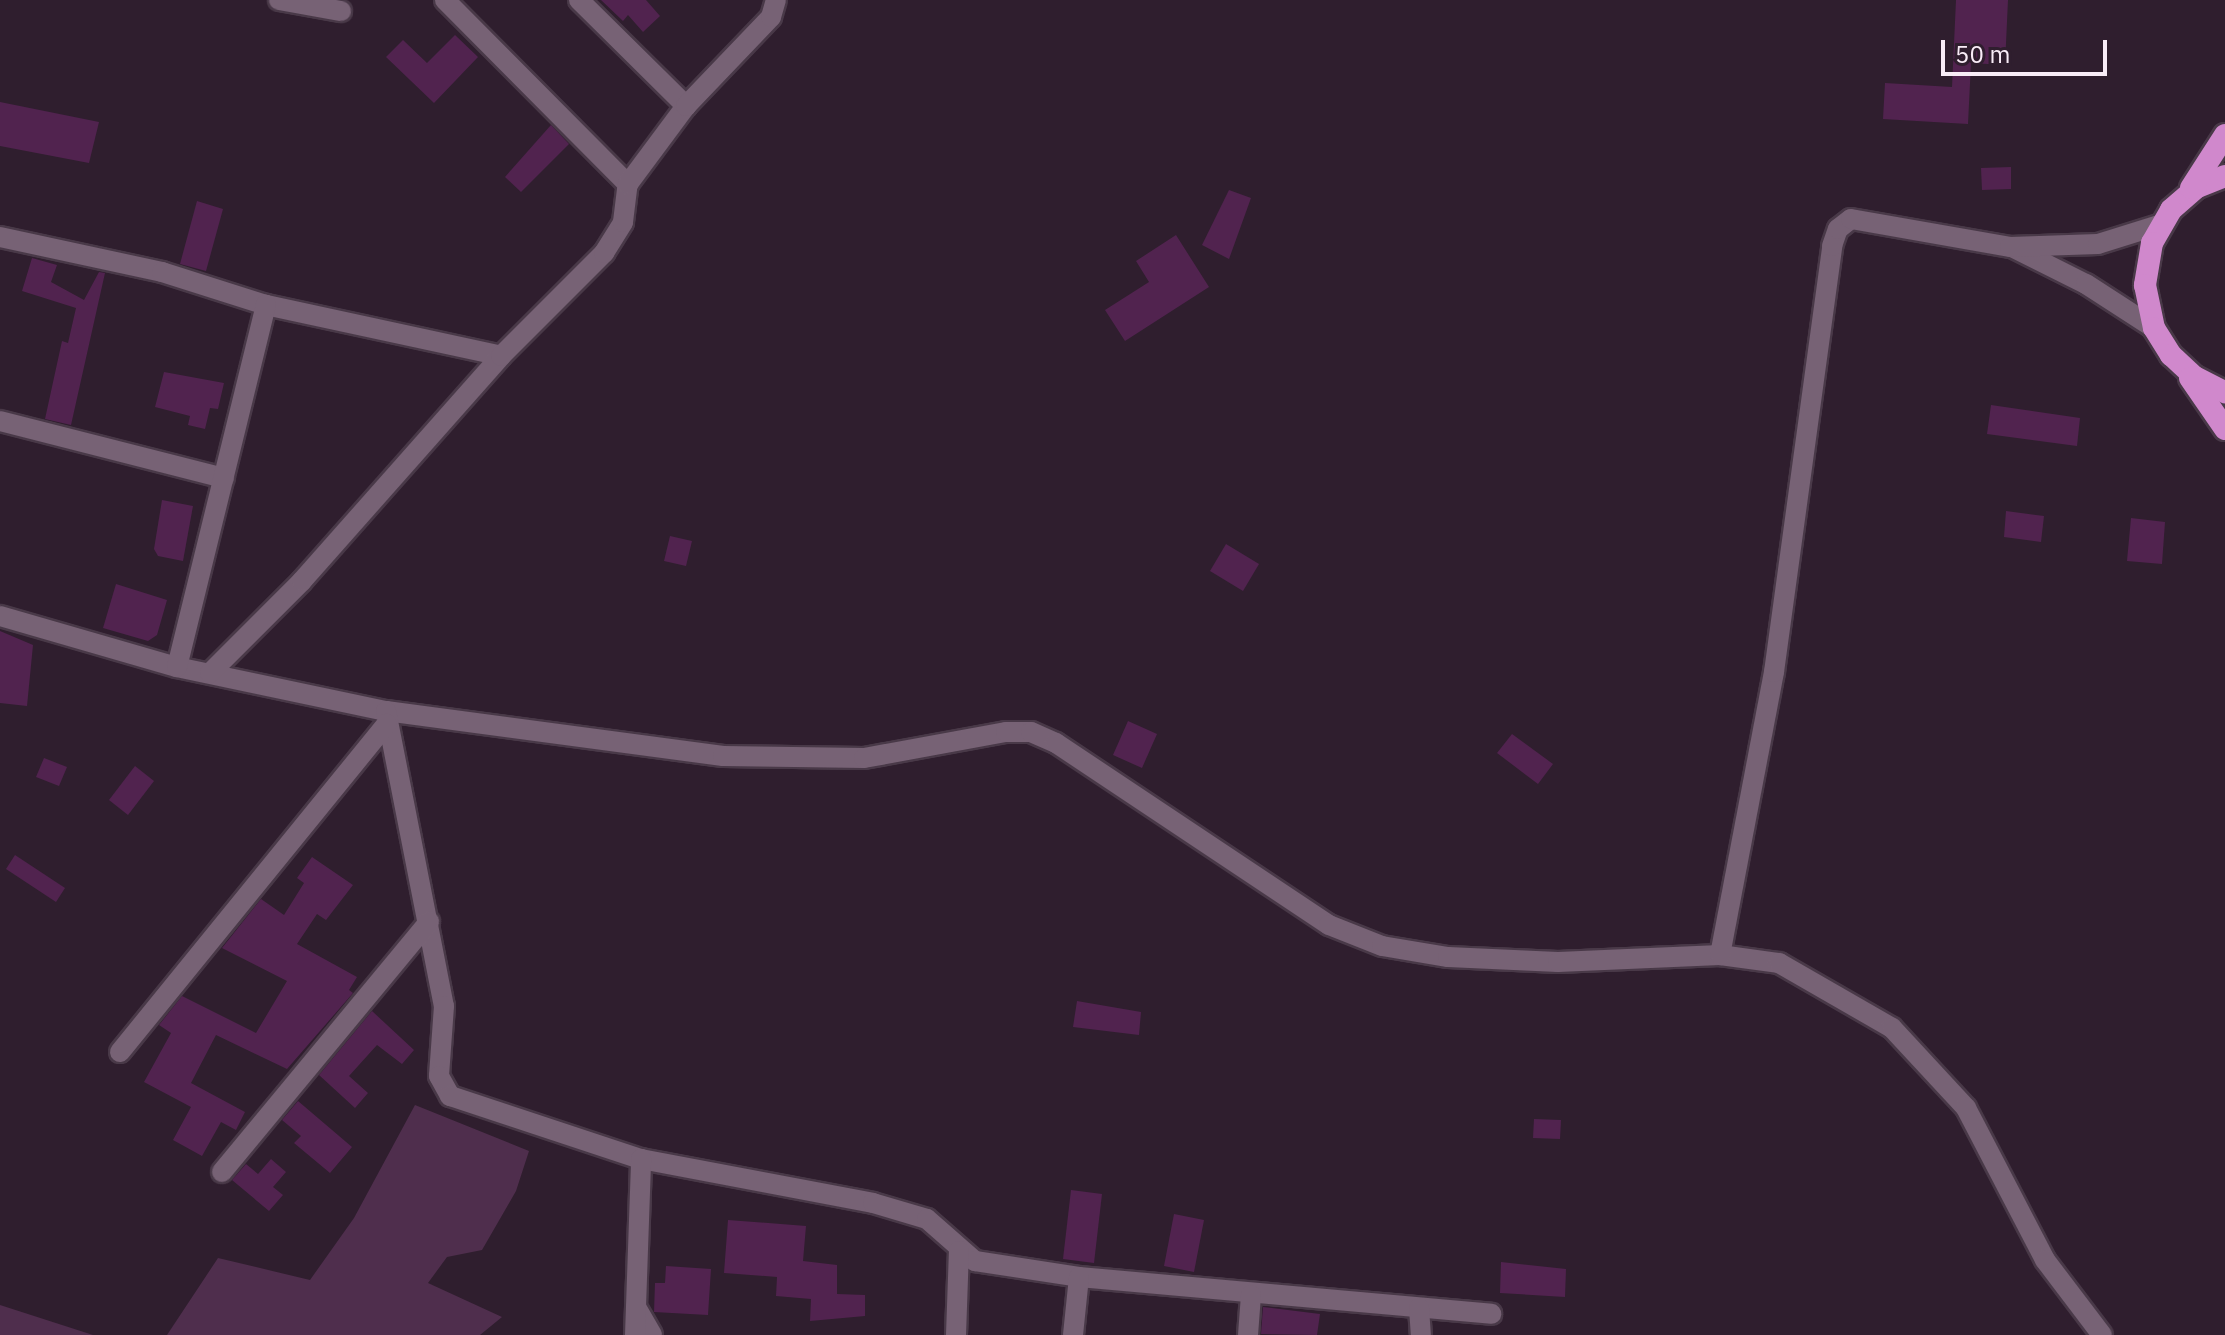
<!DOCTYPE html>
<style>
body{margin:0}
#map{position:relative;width:2225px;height:1335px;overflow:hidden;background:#2f1e2e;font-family:"IBM Plex Sans",sans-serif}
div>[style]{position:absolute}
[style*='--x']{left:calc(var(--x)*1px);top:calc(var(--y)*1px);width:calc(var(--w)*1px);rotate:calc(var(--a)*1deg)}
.green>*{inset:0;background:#4f2e4d}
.building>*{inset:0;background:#51234f}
.roads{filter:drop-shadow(2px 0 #493948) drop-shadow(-2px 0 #493948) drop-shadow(0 2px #493948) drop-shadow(0 -2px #493948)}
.minor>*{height:20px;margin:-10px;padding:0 10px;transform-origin:10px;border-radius:10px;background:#776275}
.trunk>*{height:22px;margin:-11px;padding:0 11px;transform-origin:11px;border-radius:11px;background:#d088cc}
span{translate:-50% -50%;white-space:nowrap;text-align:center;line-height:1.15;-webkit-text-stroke:7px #2f1e2e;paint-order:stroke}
.scale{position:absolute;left:1941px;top:40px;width:166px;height:36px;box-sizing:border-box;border:4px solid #f9ecf7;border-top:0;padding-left:10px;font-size:24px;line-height:28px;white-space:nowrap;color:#f9ecf7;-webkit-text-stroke:6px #2f1e2e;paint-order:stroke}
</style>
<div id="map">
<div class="green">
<div style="clip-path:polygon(415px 1105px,529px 1151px,516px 1191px,482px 1250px,447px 1257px,428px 1283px,502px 1317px,480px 1335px,167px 1335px,218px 1258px,310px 1280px,354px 1218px)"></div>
<div style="clip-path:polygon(0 1305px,93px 1335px,0 1335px)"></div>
</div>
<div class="building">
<div style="clip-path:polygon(601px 0,646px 0,660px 16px,643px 32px,628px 15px,623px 21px)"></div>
<div style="clip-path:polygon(1956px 0,2008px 0,2005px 65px,1971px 63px,1968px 124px,1883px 119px,1885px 83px,1952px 87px)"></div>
<div style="clip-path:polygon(455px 35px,478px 57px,434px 103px,386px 57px,403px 40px,427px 63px)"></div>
<div style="clip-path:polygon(0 102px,99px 122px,89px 163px,0 146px)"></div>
<div style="clip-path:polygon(551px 125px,569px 144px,521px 192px,505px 177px)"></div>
<div style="clip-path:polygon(2011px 167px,2011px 189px,1982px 190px,1981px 168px)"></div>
<div style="clip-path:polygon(1229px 190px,1251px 198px,1229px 259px,1202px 245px)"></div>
<div style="clip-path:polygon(197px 201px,223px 209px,206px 271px,180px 264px)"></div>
<div style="clip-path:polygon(1176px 235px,1209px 287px,1125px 341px,1105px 310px,1149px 282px,1136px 261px)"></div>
<div style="clip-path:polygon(32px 258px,57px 265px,51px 282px,84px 300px,99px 272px,105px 273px,71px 425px,45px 419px,62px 341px,68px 343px,76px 308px,22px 291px)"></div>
<div style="clip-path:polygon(164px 372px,224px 383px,218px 409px,210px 408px,205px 429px,188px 425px,190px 416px,155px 407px)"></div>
<div style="clip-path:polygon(1991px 405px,2080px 418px,2077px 446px,1987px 434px)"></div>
<div style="clip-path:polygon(162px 500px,193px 506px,183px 561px,158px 556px,154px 549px)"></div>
<div style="clip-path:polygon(2006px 511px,2044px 516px,2041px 542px,2004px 537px)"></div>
<div style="clip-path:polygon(2131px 518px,2165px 522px,2162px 564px,2127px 561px)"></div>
<div style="clip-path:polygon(670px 536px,692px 541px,686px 566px,664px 561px)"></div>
<div style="clip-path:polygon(1226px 544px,1259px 564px,1243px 591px,1210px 571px)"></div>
<div style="clip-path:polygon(116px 584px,167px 600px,157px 635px,148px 641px,103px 628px)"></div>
<div style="clip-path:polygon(0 631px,33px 645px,27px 706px,0 703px)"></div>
<div style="clip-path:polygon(1128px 721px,1157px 734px,1142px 768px,1113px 755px)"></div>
<div style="clip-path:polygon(1512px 734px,1553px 764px,1538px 784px,1497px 753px)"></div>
<div style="clip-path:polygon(44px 758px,67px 767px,59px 786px,36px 777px)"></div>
<div style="clip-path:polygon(135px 766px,154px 781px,128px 815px,109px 800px)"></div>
<div style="clip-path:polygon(15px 855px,65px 888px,56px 902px,6px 869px)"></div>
<div style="clip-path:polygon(312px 857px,353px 885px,326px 920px,317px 914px,297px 944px,357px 977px,349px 990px,353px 993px,287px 1069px,216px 1035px,191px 1083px,245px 1112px,236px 1130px,221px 1122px,202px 1156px,173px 1140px,191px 1107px,144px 1082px,171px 1033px,159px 1025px,182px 996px,256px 1033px,287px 981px,222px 948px,261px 899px,284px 915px,304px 883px,297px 878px)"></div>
<div style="clip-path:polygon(1077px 1001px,1141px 1012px,1139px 1035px,1073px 1027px)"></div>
<div style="clip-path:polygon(372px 1011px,414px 1050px,402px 1064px,377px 1045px,349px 1076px,368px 1093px,355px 1108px,319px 1075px)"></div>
<div style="clip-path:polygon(298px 1101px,352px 1147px,330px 1173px,294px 1143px,301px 1136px,282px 1120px)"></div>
<div style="clip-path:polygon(1534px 1119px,1561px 1120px,1560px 1139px,1533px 1138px)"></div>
<div style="clip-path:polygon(271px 1159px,286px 1172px,273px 1187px,283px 1195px,269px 1211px,232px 1180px,246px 1164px,258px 1174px)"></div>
<div style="clip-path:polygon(1071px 1190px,1102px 1194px,1094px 1263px,1063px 1259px)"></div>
<div style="clip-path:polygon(1174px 1214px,1204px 1220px,1194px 1272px,1164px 1266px)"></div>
<div style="clip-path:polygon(728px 1220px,806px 1226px,803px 1261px,837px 1265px,837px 1294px,865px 1295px,865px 1316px,810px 1321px,811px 1299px,776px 1296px,777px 1277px,724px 1273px)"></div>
<div style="clip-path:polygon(1501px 1262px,1566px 1269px,1565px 1297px,1500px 1293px)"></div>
<div style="clip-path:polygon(666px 1266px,711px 1269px,708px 1315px,654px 1312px,655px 1283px,665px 1283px)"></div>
<div style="clip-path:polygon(1263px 1307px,1320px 1314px,1317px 1335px,1261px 1334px)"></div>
</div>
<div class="roads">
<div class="minor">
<div style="--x:279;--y:0;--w:63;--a:10.1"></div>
<div style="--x:445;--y:0;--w:260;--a:45.2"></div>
<div style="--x:579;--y:0;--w:151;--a:44.7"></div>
<div style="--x:0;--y:237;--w:166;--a:12.2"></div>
<div style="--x:162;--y:272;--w:109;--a:17.6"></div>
<div style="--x:266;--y:305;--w:240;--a:12.2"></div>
<div style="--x:2014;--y:248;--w:80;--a:26.6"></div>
<div style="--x:2086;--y:284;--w:81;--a:32.9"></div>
<div style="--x:0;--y:421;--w:231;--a:14.3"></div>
<div style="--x:0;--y:616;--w:184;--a:16.1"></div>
<div style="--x:177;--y:667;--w:214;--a:11.9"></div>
<div style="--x:386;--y:711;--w:340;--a:7.6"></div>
<div style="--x:723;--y:756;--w:141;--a:0.8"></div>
<div style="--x:864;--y:758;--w:144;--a:-10.4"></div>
<div style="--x:1006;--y:732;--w:25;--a:0"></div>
<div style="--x:1031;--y:732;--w:27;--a:24"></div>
<div style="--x:1056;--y:743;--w:328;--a:33.7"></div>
<div style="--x:1329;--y:925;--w:57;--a:21.6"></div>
<div style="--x:1382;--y:946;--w:67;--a:9.5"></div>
<div style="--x:1448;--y:957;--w:110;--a:2.6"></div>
<div style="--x:1558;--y:962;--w:162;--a:-2.5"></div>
<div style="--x:1720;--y:955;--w:60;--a:7.7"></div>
<div style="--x:1779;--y:963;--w:130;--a:29.9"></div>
<div style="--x:1892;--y:1028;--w:109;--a:47.2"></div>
<div style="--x:1966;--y:1108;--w:171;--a:62.5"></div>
<div style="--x:2045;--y:1260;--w:94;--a:52.8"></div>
<div style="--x:177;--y:667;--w:373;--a:-76.2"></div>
<div style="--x:210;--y:673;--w:130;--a:-45"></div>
<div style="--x:302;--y:581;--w:300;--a:-48.5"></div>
<div style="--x:501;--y:356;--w:146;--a:-45"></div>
<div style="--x:604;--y:253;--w:36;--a:-58"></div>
<div style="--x:623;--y:222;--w:38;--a:-83"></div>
<div style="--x:628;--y:184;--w:97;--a:-53.4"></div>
<div style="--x:686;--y:106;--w:123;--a:-46.3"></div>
<div style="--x:771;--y:17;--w:18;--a:-74"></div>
<div style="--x:386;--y:711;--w:301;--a:78.9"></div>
<div style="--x:444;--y:1006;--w:70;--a:94.1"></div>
<div style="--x:439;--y:1076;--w:23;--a:61"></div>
<div style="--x:450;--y:1096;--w:201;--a:18.3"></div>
<div style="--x:641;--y:1159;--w:236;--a:10.7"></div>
<div style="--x:873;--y:1203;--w:56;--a:16.5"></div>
<div style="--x:927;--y:1219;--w:64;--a:41.2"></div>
<div style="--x:975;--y:1261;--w:105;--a:8.7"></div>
<div style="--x:1079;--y:1277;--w:414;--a:5.1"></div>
<div style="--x:1720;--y:955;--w:288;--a:-79.2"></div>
<div style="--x:1774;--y:672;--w:430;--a:-82.2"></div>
<div style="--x:1832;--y:246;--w:18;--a:-71"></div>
<div style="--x:1838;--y:229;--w:16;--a:-38"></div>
<div style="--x:1851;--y:219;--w:161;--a:10"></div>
<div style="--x:2010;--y:247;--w:88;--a:-2"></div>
<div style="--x:2098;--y:244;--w:67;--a:-17.4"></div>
<div style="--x:120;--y:1052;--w:423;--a:-50.9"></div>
<div style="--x:222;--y:1172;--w:325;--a:-50.4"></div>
<div style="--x:636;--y:1307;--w:32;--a:60"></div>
<div style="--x:1419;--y:1308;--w:27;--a:86"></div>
<div style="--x:635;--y:1335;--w:176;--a:-88"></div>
<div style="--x:956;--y:1335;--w:84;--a:-88"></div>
<div style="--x:1073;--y:1335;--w:58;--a:-84.1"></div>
<div style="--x:1248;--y:1335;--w:40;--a:-85.7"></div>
</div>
<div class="trunk">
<div style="--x:2225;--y:176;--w:31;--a:158"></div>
<div style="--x:2196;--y:188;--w:33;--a:139"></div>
<div style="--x:2171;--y:210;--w:38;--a:120"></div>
<div style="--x:2152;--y:243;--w:43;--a:99.5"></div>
<div style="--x:2145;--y:285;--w:44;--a:78.2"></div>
<div style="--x:2154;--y:328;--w:32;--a:58"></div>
<div style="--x:2171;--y:355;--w:33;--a:43"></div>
<div style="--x:2195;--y:377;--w:34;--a:27"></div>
<div style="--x:2191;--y:188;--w:63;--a:-57.3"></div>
<div style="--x:2190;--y:378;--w:62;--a:55.5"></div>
</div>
</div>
<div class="scale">50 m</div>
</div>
